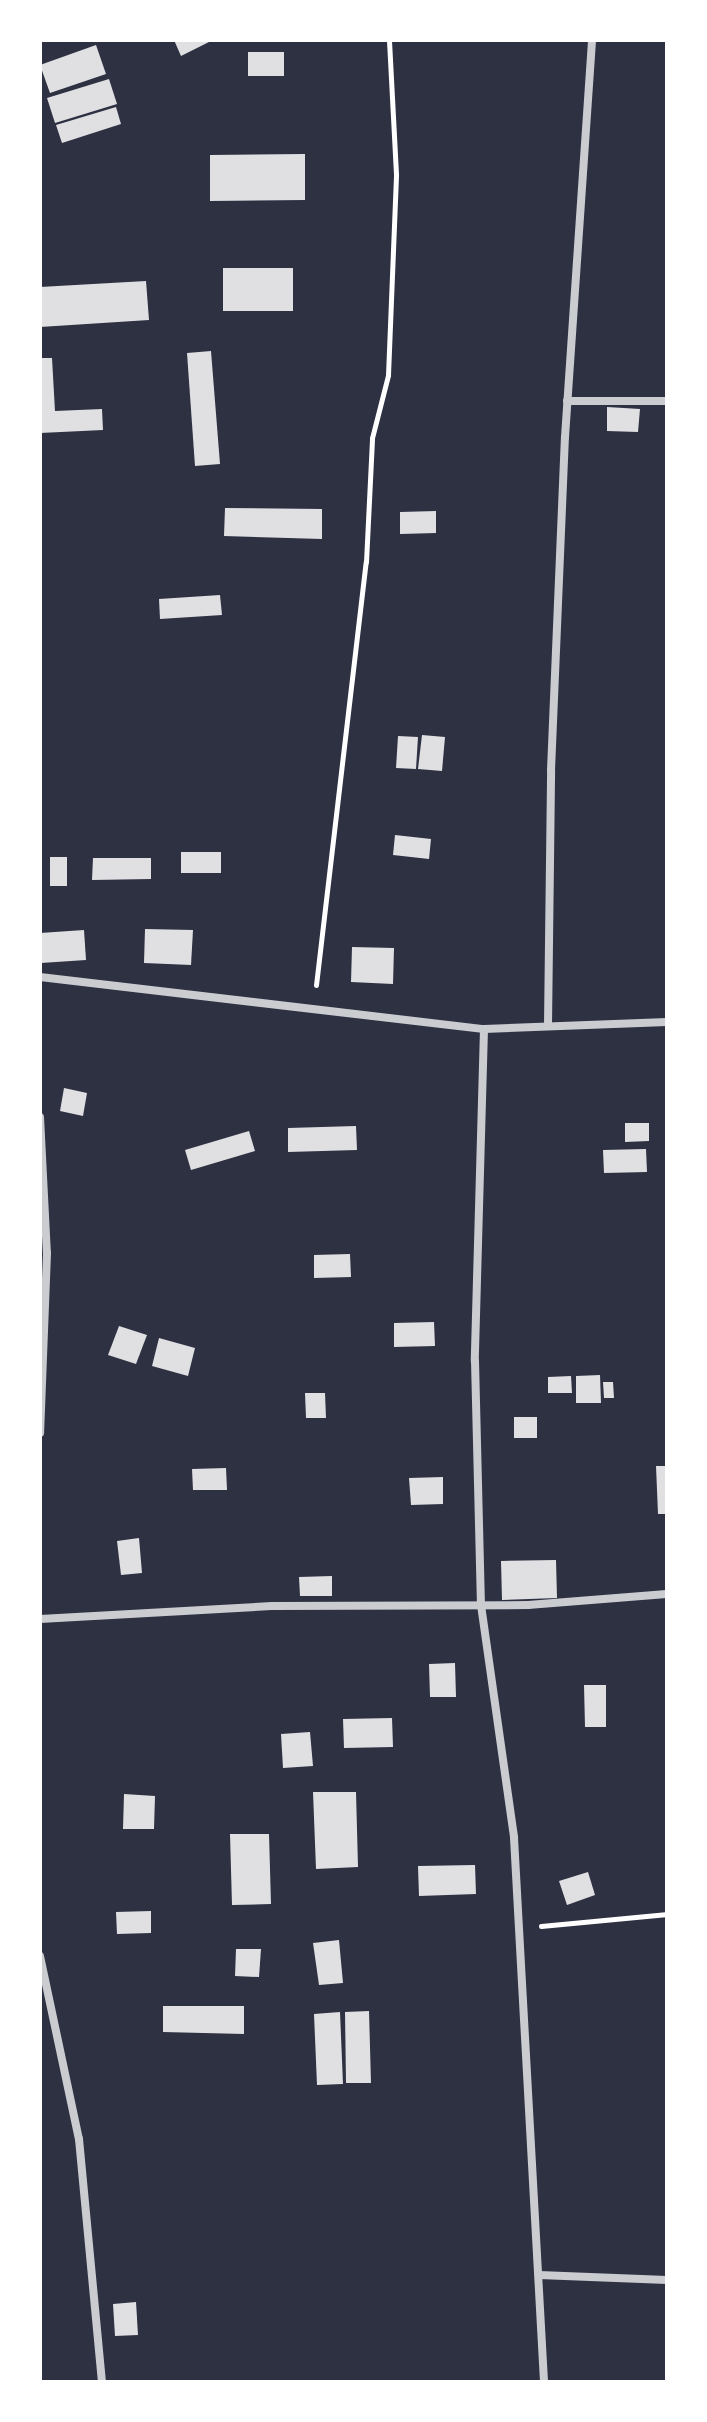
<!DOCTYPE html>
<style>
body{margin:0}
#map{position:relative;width:707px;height:2422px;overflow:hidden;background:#2d3142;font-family:Lora,serif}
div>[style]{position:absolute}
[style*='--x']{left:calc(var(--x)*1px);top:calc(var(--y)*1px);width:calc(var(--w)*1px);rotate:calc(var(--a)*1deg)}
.building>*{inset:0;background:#e0e0e3}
.path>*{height:5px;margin:-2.5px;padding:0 2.5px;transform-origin:2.5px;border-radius:2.5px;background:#fff}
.minor>*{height:8px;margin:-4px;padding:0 4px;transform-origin:4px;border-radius:4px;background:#caccd0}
span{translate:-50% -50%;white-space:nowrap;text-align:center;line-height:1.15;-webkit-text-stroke:8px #fff;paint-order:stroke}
.frame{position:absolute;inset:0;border:42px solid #fff;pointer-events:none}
</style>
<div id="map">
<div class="building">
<div style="clip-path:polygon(174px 40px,213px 40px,181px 56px)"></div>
<div style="clip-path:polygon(96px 45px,106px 74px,50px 93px,40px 65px)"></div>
<div style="clip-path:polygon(248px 52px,284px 52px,284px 76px,248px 76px)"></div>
<div style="clip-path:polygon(109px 79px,117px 104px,55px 123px,47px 98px)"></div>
<div style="clip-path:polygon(116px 107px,121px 124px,62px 143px,56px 125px)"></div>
<div style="clip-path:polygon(305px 154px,305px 200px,210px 201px,210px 155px)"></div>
<div style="clip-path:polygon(223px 268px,293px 268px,293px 311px,223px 311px)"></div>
<div style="clip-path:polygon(146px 281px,149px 320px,40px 327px,40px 287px)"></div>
<div style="clip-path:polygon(211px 351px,220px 464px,195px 466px,187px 353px)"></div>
<div style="clip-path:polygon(40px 358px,52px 358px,55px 411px,102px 409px,103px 430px,40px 433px)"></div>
<div style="clip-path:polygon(607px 407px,640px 409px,638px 432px,607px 431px)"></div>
<div style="clip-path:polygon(225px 508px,322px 509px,322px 539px,224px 536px)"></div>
<div style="clip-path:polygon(436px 511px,436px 533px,400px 534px,400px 512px)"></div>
<div style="clip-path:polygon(220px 595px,222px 615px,160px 619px,159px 599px)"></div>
<div style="clip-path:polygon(422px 735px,445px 737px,442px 771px,418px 769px)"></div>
<div style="clip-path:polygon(398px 736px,418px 737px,416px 769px,396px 768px)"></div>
<div style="clip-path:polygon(395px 835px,431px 839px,429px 859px,393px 855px)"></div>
<div style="clip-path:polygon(181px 852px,221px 852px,221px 873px,181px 873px)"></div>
<div style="clip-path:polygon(50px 857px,67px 857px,67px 886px,50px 886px)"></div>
<div style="clip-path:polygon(93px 858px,151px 858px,151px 879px,92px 880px)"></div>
<div style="clip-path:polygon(145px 929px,193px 930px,191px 965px,144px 963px)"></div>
<div style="clip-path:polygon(84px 930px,86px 960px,41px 963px,40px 933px)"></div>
<div style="clip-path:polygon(352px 947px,394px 948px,393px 984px,351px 982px)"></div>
<div style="clip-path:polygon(64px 1088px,87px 1093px,83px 1116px,60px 1111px)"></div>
<div style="clip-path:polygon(625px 1123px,649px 1123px,649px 1141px,625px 1142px)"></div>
<div style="clip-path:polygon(356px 1126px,357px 1150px,288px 1152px,288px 1128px)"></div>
<div style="clip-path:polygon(249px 1131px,255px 1151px,191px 1170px,185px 1150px)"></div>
<div style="clip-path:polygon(646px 1149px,647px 1172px,604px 1173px,603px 1150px)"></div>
<div style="clip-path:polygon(350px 1254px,351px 1277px,314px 1278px,314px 1255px)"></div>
<div style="clip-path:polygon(434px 1322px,435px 1346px,394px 1347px,394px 1323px)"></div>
<div style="clip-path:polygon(119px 1326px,147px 1335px,136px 1364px,108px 1355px)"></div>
<div style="clip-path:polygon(159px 1338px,195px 1348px,188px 1376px,152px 1366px)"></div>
<div style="clip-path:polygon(600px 1375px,601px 1403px,576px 1403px,576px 1376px)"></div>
<div style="clip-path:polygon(571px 1376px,572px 1393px,548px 1393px,548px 1377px)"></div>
<div style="clip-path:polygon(603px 1382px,613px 1382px,614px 1398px,604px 1398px)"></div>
<div style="clip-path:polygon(305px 1393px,325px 1393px,326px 1418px,306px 1418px)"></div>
<div style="clip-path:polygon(514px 1417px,537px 1417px,537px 1438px,514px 1438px)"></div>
<div style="clip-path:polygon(656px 1466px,667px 1466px,667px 1514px,658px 1514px)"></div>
<div style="clip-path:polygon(226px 1468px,227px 1490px,193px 1490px,192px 1469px)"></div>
<div style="clip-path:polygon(443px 1477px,443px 1504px,411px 1505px,409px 1478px)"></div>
<div style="clip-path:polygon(139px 1538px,142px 1573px,121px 1575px,117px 1541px)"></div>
<div style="clip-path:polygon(556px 1560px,557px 1598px,502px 1600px,501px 1561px)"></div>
<div style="clip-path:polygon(332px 1576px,332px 1596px,300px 1596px,299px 1577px)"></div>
<div style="clip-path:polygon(455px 1663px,456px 1697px,430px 1697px,429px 1664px)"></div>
<div style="clip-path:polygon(584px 1685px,606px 1685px,606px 1727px,585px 1727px)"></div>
<div style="clip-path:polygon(392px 1718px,393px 1747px,344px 1748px,343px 1719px)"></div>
<div style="clip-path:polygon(310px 1732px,313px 1766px,283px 1768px,281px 1734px)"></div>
<div style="clip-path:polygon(313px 1792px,356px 1792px,358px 1867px,316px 1869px)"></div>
<div style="clip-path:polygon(124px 1794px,155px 1796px,154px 1829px,123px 1829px)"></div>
<div style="clip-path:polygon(230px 1834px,269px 1834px,271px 1904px,232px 1905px)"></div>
<div style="clip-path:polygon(475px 1865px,476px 1894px,419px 1896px,418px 1866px)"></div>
<div style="clip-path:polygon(588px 1872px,595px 1895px,567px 1905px,559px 1881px)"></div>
<div style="clip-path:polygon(151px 1911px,151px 1933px,117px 1934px,116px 1912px)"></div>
<div style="clip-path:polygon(339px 1940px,343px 1983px,319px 1985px,313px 1943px)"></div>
<div style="clip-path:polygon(236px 1949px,261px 1949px,259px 1977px,235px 1976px)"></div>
<div style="clip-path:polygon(163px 2006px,244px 2006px,244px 2034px,163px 2032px)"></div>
<div style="clip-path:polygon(369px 2011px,371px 2083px,346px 2083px,345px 2012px)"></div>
<div style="clip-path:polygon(340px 2012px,343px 2084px,317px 2085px,314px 2014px)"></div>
<div style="clip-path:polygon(136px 2302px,138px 2335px,115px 2336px,113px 2304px)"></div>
</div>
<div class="path">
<div style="--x:316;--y:985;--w:426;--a:-83.3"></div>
<div style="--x:366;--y:562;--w:124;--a:-87.2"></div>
<div style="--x:372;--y:438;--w:65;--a:-75.7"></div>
<div style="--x:388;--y:375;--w:201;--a:-87.7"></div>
<div style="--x:396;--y:174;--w:134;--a:-93"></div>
<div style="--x:541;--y:1926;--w:127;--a:-5.4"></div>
</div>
<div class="minor">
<div style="--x:567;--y:401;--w:100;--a:0"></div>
<div style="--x:40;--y:977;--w:447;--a:6.7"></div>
<div style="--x:484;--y:1029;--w:183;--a:-2.2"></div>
<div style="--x:548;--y:1025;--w:255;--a:-89.3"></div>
<div style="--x:551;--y:770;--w:333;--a:-87.6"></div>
<div style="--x:565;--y:437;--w:398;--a:-86.1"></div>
<div style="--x:484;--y:1029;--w:332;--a:91.6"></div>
<div style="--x:475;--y:1361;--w:244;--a:88.6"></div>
<div style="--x:481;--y:1605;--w:235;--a:81.9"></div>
<div style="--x:514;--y:1838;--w:545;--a:86.84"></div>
<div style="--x:40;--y:1117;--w:136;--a:87.1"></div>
<div style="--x:47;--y:1253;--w:180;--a:92.2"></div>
<div style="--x:40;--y:1619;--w:232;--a:-3.2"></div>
<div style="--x:272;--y:1606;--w:256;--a:-0.2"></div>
<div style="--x:528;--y:1605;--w:139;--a:-4.5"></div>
<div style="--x:40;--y:1956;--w:187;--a:78"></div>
<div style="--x:79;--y:2139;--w:244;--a:84.6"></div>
<div style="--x:539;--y:2275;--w:128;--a:2.2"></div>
</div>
<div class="frame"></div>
</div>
